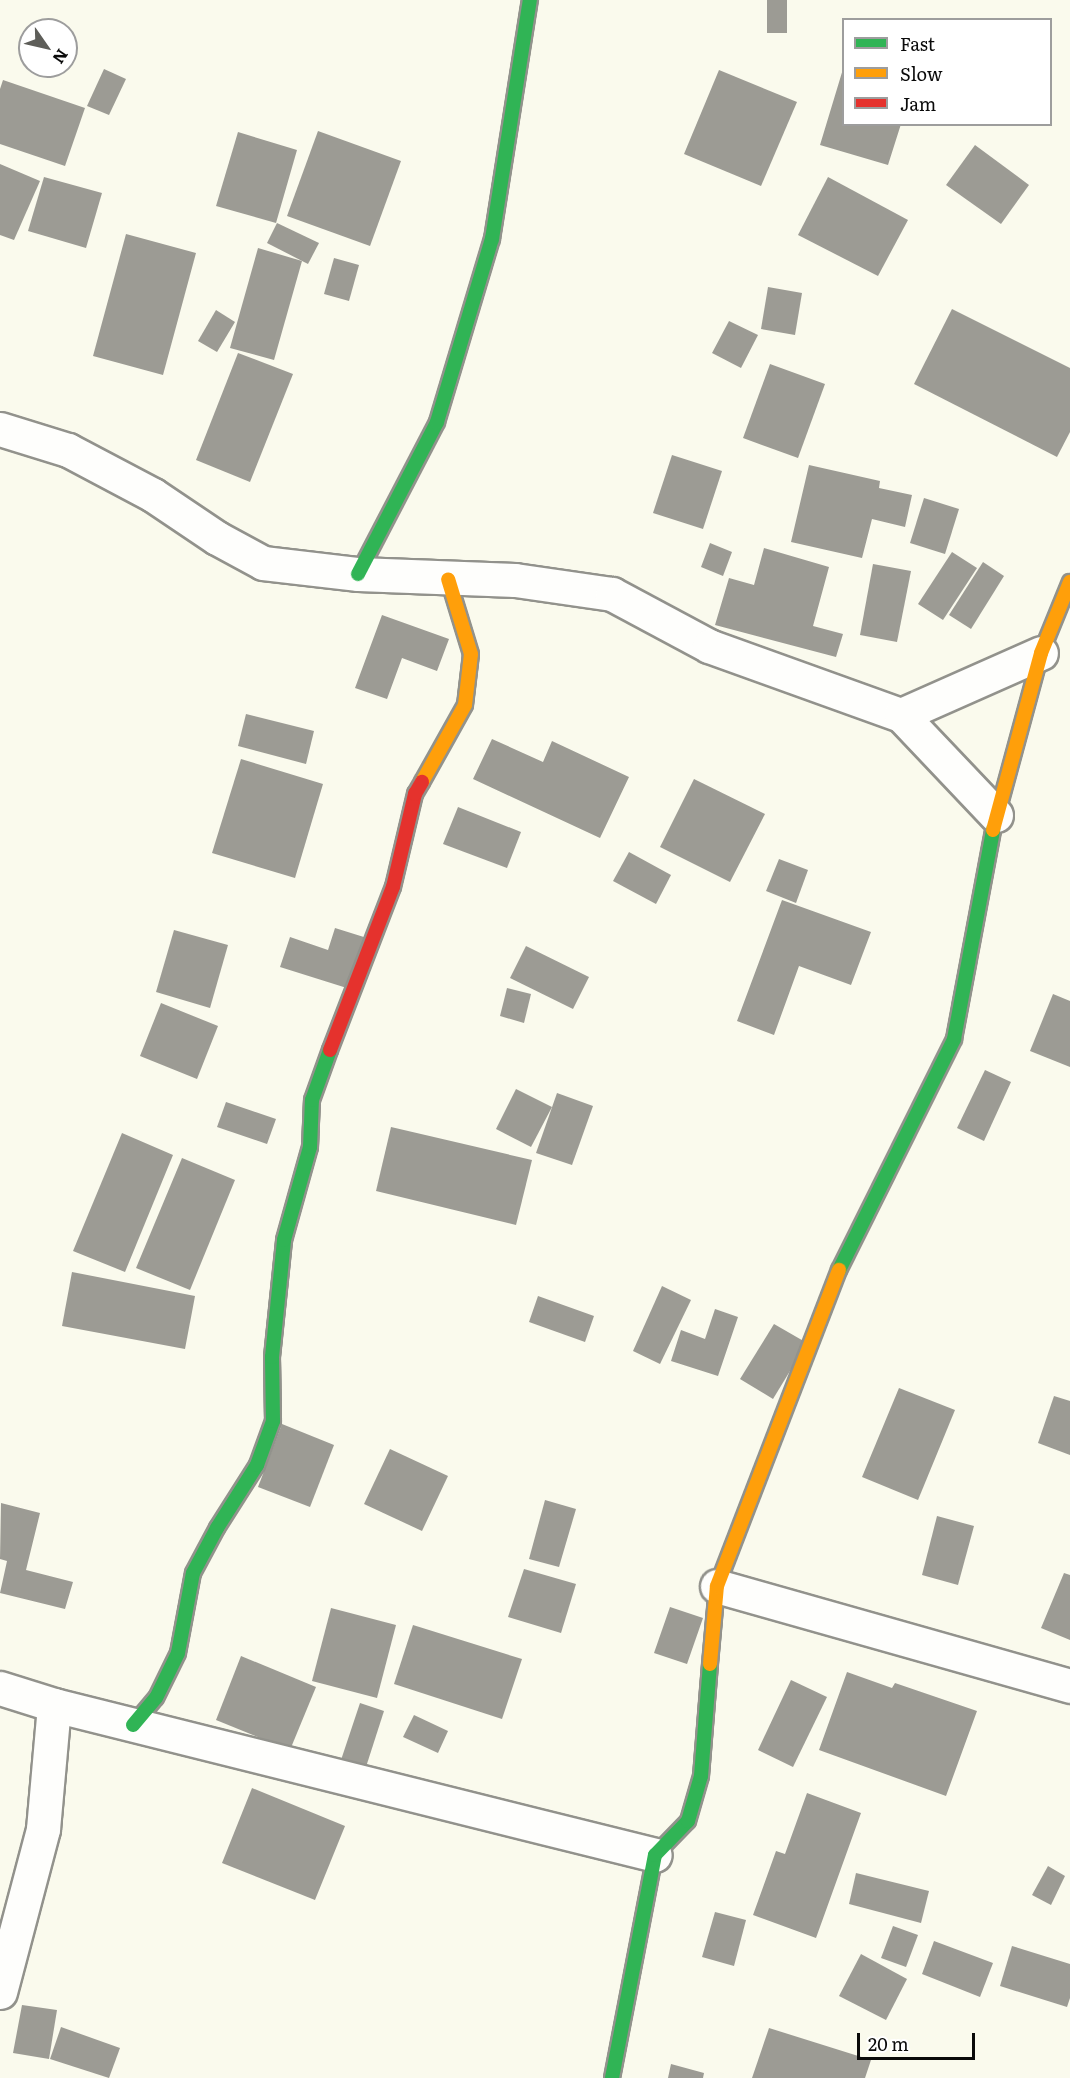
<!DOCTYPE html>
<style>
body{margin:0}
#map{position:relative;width:1070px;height:2078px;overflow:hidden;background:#fafaed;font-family:Literata,serif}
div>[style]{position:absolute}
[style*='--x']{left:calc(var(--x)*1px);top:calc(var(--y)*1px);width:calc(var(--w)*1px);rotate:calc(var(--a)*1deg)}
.building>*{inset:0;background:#9c9b94}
.roads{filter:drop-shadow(2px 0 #92928c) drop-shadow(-2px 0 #92928c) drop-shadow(0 2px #92928c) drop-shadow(0 -2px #92928c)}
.street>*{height:33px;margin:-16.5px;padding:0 16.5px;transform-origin:16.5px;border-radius:16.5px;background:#fefefc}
.fast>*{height:14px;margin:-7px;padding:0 7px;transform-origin:7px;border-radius:7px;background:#30b455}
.slow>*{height:14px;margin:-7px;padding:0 7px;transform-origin:7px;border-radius:7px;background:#ff9f0a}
.jam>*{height:14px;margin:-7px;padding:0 7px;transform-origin:7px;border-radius:7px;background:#e5322d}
span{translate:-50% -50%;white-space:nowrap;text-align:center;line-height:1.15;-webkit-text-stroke:6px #fff;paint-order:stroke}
.legend{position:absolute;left:842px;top:18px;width:210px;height:108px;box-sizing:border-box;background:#fff;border:2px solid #9d9d9d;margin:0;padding:8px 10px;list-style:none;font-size:18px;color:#0a0a0a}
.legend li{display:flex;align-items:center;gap:12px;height:30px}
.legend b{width:30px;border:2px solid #9d9d9d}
.north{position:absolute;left:18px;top:18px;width:60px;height:60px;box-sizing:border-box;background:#fff;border:2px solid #9d9d9d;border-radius:50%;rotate:124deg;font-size:16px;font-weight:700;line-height:24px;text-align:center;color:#0a0a0a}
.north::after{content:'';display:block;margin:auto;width:21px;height:27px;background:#5e5e59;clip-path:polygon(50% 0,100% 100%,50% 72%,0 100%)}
.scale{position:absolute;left:857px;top:2033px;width:118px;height:27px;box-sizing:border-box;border:3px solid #0a0a0a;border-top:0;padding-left:8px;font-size:18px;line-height:21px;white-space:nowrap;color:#0a0a0a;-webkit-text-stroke:4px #fff;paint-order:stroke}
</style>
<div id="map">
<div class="building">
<div style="clip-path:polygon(767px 0,787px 0,787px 33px,767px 33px)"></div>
<div style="clip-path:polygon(104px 69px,126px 79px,109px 115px,87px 106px)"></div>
<div style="clip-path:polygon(843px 69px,844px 124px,901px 124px,888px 165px,820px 145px)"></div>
<div style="clip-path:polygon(719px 70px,797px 102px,761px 186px,684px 154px)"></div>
<div style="clip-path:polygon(3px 80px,85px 108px,65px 166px,0 144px,0 89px)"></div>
<div style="clip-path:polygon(318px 131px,401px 161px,370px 246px,287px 216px)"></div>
<div style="clip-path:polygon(238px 132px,297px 150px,276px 223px,216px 206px)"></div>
<div style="clip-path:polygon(975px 145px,1029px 185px,1001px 224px,946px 185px)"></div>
<div style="clip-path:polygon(0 164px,40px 181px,14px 240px,0 235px)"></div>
<div style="clip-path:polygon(44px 177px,102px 193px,86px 248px,28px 231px)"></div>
<div style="clip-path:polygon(828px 177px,908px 220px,878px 276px,798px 235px)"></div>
<div style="clip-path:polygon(277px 223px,319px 243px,308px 264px,267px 243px)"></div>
<div style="clip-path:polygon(126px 234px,196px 253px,163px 375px,93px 356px)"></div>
<div style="clip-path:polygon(258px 248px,302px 261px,274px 360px,230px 348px)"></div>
<div style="clip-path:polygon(334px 258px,359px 265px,349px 301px,324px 294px)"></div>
<div style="clip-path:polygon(768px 287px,802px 293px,795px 335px,761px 329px)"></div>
<div style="clip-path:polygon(952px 309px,1070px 368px,1070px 432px,1057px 457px,914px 384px)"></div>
<div style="clip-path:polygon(216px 310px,235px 322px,217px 352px,198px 341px)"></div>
<div style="clip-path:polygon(729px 321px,758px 335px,741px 368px,712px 353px)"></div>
<div style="clip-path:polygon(238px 353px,293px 374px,250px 482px,196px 460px)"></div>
<div style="clip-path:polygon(770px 364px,825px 384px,798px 458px,743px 438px)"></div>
<div style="clip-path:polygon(672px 455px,722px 471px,703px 529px,653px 513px)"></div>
<div style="clip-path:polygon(809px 465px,880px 481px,879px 488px,912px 495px,905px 527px,872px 519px,862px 558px,791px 542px)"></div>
<div style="clip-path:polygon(924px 498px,959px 509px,945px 554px,910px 543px)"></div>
<div style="clip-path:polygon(710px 543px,732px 552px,723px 576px,701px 567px)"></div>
<div style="clip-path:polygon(764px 548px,829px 567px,813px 626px,843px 634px,836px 657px,715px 625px,729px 578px,754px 585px)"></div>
<div style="clip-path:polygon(952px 552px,977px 568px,943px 620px,918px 604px)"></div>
<div style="clip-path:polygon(983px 562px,1004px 576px,971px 629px,949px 615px)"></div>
<div style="clip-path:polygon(873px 564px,911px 571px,897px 642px,860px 635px)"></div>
<div style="clip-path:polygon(382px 615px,449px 639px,437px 671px,402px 658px,387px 699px,355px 688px)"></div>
<div style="clip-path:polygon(246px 714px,314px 731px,306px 764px,238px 746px)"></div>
<div style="clip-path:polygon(492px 739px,543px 762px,552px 741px,629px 777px,600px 838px,473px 779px)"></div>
<div style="clip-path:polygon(241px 759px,323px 784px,295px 878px,212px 853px)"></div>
<div style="clip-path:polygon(694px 779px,765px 814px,730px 882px,660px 847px)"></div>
<div style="clip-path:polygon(458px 807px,521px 832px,507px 868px,443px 844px)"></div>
<div style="clip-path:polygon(629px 852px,671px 875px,656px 904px,613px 881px)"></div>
<div style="clip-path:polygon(779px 859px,808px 870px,796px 903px,766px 891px)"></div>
<div style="clip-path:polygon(782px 900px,871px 932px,851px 985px,799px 966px,774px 1035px,737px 1021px)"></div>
<div style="clip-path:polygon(335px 928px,367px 938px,350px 989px,280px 967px,290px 937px,328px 950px)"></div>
<div style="clip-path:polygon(174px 930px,228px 945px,210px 1008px,156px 992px)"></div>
<div style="clip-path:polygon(526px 946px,589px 977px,573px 1009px,510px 978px)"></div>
<div style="clip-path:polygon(507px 988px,531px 994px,524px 1023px,500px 1016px)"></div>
<div style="clip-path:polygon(1053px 994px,1070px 1001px,1070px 1067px,1030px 1051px)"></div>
<div style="clip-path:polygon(161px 1003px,218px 1026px,197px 1079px,140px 1056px)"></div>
<div style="clip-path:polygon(985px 1070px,1011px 1082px,984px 1141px,957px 1128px)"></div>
<div style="clip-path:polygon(516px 1089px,552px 1107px,531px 1147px,496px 1129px)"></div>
<div style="clip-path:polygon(557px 1093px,593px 1106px,572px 1165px,536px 1153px)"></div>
<div style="clip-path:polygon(226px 1102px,276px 1119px,267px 1144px,217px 1127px)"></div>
<div style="clip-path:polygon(391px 1127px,532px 1160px,516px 1225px,376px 1191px)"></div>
<div style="clip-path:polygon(122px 1133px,173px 1155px,125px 1272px,73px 1251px)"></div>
<div style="clip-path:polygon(182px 1158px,235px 1180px,190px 1290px,136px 1268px)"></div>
<div style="clip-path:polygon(72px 1272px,195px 1296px,185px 1349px,62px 1326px)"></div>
<div style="clip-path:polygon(662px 1286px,691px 1300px,660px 1364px,633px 1351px)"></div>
<div style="clip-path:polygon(538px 1296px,594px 1316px,585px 1342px,529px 1322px)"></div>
<div style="clip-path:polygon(715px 1309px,738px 1317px,718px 1376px,671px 1361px,681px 1330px,705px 1339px)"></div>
<div style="clip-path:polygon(774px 1324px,807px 1343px,773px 1399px,740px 1379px)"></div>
<div style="clip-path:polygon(899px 1388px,955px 1410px,918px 1500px,862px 1477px)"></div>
<div style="clip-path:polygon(1054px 1396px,1070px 1401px,1070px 1455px,1038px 1443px)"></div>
<div style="clip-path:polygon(282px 1424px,334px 1445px,310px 1507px,258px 1487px)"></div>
<div style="clip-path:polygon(390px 1449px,448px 1476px,422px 1531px,364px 1504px)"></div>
<div style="clip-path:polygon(545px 1500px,576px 1509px,559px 1567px,529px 1559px)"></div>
<div style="clip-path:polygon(1px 1503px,40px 1513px,26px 1570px,73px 1582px,65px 1609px,0 1593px,7px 1561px,0 1559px)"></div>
<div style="clip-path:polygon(937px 1516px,974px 1526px,958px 1585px,922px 1575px)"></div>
<div style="clip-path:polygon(524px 1569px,576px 1584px,561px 1633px,508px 1617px)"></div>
<div style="clip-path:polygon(1064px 1573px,1070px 1575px,1070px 1640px,1041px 1628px)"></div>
<div style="clip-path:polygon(670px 1607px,703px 1618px,687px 1664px,654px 1653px)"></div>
<div style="clip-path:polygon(331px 1608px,396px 1625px,377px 1698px,312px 1681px)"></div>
<div style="clip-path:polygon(413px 1625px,522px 1659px,502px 1719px,394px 1684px)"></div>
<div style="clip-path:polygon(241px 1656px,316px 1687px,290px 1750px,216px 1720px)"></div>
<div style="clip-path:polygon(847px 1672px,892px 1688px,895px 1683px,977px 1711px,946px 1796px,819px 1750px)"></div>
<div style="clip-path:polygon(791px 1680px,827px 1697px,793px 1767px,758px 1750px)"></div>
<div style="clip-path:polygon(360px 1703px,384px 1711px,365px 1770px,340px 1763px)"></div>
<div style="clip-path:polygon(414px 1715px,448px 1731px,438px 1753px,403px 1737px)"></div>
<div style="clip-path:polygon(252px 1788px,345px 1826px,315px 1900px,222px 1863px)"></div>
<div style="clip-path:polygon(807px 1793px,861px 1813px,816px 1938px,753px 1915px,776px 1851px,785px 1854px)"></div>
<div style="clip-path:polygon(1048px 1866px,1065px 1876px,1051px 1905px,1032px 1895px)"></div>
<div style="clip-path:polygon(856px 1873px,929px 1891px,921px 1923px,849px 1904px)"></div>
<div style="clip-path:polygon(715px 1912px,746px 1920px,734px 1966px,702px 1957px)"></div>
<div style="clip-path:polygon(893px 1926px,918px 1935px,906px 1967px,881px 1958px)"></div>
<div style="clip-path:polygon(934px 1941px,993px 1963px,980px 1997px,922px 1974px)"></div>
<div style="clip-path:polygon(1012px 1946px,1070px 1964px,1070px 1998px,1067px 2007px,1000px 1986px)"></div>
<div style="clip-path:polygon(861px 1954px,907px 1979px,886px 2020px,839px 1996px)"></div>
<div style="clip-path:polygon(22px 2005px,57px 2010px,49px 2059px,13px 2053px)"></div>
<div style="clip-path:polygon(61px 2027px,120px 2048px,109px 2078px,50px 2059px)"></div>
<div style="clip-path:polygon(769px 2028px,871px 2060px,865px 2078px,752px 2078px)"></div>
<div style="clip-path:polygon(671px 2064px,704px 2073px,703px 2078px,668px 2078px)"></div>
</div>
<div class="roads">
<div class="street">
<div style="--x:0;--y:429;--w:71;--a:17.2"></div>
<div style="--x:68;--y:450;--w:96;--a:27.9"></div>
<div style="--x:153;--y:495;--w:77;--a:33.9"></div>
<div style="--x:217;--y:538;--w:52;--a:28.5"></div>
<div style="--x:263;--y:563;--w:96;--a:6.6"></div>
<div style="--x:358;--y:574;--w:157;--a:2.2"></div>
<div style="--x:515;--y:580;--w:98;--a:8.2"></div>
<div style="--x:612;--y:594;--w:110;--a:28.2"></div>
<div style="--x:709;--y:646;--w:204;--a:19.8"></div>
<div style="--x:901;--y:715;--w:138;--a:46.5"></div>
<div style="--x:901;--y:715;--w:153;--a:-23.9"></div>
<div style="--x:717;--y:1586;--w:367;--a:15.8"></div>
<div style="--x:0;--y:1688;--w:57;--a:17.5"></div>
<div style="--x:54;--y:1705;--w:619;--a:14.01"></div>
<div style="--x:0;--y:1992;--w:169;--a:-75.2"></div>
<div style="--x:43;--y:1829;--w:124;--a:-84.9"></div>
</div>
<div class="fast">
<div style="--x:358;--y:574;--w:171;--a:-62.5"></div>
<div style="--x:437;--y:422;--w:191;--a:-73.3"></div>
<div style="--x:492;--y:239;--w:242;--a:-81"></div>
<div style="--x:839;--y:1270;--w:258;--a:-63.5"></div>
<div style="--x:954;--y:1039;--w:213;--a:-79.4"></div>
<div style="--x:133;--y:1725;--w:35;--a:-50"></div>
<div style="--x:156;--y:1698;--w:50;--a:-63.9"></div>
<div style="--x:178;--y:1653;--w:81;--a:-79.4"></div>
<div style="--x:193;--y:1573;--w:51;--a:-61.9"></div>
<div style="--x:217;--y:1528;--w:75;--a:-57.6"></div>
<div style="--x:257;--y:1465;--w:47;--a:-70"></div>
<div style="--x:273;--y:1421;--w:64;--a:-90.9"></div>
<div style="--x:272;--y:1357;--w:118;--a:-84.1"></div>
<div style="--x:284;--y:1240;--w:97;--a:-74.4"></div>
<div style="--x:310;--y:1147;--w:47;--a:-87.6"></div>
<div style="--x:312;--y:1100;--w:53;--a:-70.2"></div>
<div style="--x:612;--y:2078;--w:227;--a:-79.1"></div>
<div style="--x:655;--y:1855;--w:47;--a:-45.9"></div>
<div style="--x:688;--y:1821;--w:47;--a:-73.9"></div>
<div style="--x:701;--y:1776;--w:112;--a:-85.4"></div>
</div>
<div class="slow">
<div style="--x:422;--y:782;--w:88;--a:-60.8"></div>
<div style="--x:465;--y:705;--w:51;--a:-83.3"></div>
<div style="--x:471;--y:654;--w:78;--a:-107"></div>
<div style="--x:993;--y:830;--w:183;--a:-74.8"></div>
<div style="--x:1041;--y:653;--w:77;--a:-67.8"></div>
<div style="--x:710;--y:1664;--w:78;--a:-84.9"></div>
<div style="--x:717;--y:1586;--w:339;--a:-68.9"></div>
</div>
<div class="jam">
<div style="--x:330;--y:1050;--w:175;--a:-68.9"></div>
<div style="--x:393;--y:887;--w:96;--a:-76.7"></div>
<div style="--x:415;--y:794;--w:14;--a:-60"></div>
</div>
</div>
<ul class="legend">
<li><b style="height:8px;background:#30b455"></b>Fast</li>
<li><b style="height:8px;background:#ff9f0a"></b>Slow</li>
<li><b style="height:8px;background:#e5322d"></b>Jam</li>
</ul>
<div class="north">N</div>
<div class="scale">20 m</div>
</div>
